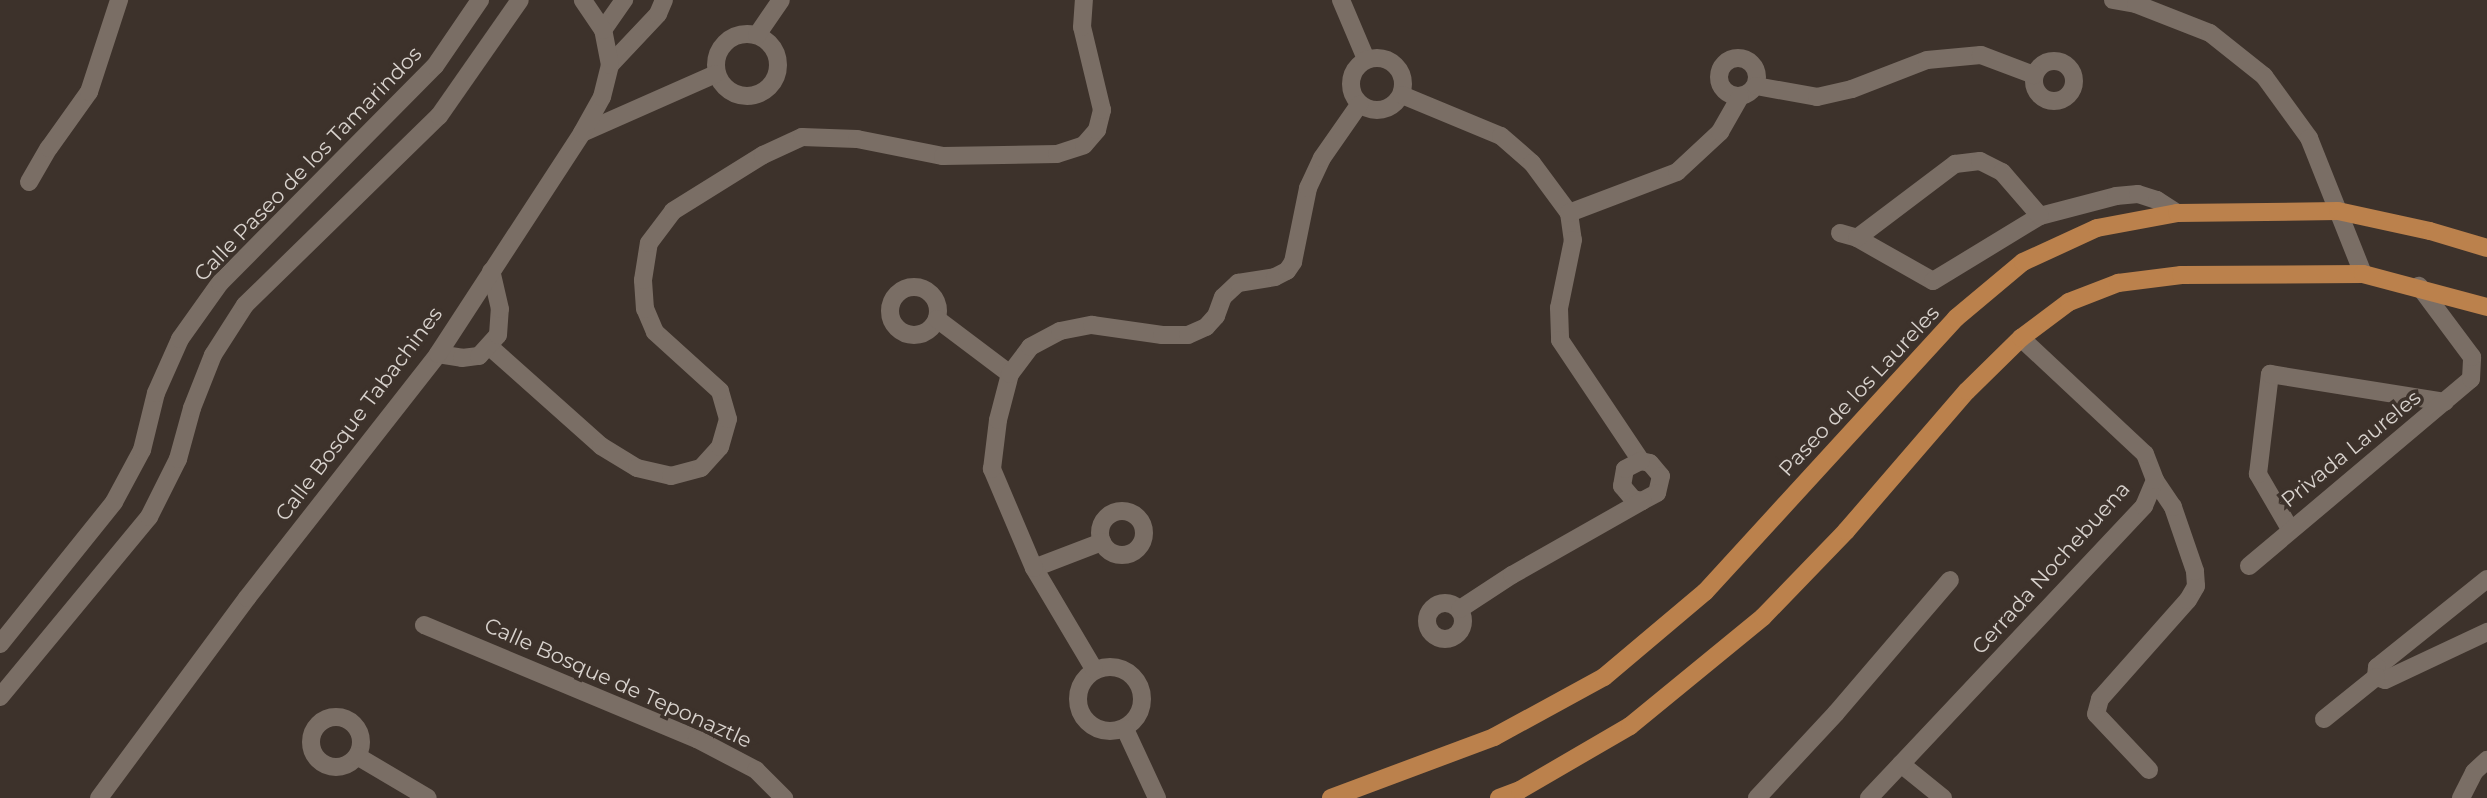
<!DOCTYPE html>
<style>
body{margin:0}
#map{position:relative;width:2487px;height:798px;overflow:hidden;background:#3d322b;font-family:Montserrat,sans-serif}
div>[style]{position:absolute}
[style*='--x']{left:calc(var(--x)*1px);top:calc(var(--y)*1px);width:calc(var(--w)*1px);rotate:calc(var(--a)*1deg)}
.minor>*{height:18px;margin:-9px;padding:0 9px;transform-origin:9px;border-radius:9px;background:#7a6e65}
.minor>.ring{margin:-9px;padding:0;box-sizing:content-box;background:none;border:18px solid #7a6e65;border-radius:50%}
.major>*{height:18px;margin:-9px;padding:0 9px;transform-origin:9px;border-radius:9px;background:#bb814c}
span{translate:-50% -50%;white-space:nowrap;text-align:center;line-height:1.15;-webkit-text-stroke:7px #3d322b;paint-order:stroke}
.street-label{font-size:21px;color:#d8d2cd}
</style>
<div id="map">
<div class="minor">
<div style="--x:1341;--y:0;--w:64;--a:67"></div>
<div style="--x:2113;--y:0;--w:23;--a:10"></div>
<div style="--x:2136;--y:4;--w:79;--a:21.4"></div>
<div style="--x:2210;--y:33;--w:69;--a:38.5"></div>
<div style="--x:2264;--y:76;--w:77;--a:54"></div>
<div style="--x:2309;--y:138;--w:146;--a:68.3"></div>
<div style="--x:603;--y:30;--w:37;--a:-55"></div>
<div class="ring" style="left:716px;top:34px;width:44px;height:44px"></div>
<div style="--x:757;--y:35;--w:42;--a:-55.6"></div>
<div class="ring" style="left:1351px;top:58px;width:34px;height:34px"></div>
<div class="ring" style="left:1719px;top:58px;width:20px;height:20px"></div>
<div class="ring" style="left:2034px;top:61px;width:22px;height:22px"></div>
<div style="--x:610;--y:65;--w:70;--a:-46.7"></div>
<div style="--x:658;--y:14;--w:15;--a:-67"></div>
<div style="--x:1756;--y:86;--w:62;--a:10.2"></div>
<div style="--x:1817;--y:97;--w:36;--a:-13"></div>
<div style="--x:1852;--y:89;--w:80;--a:-21.1"></div>
<div style="--x:1927;--y:60;--w:54;--a:-5.3"></div>
<div style="--x:1981;--y:55;--w:57;--a:20.7"></div>
<div style="--x:1402;--y:95;--w:107;--a:22.5"></div>
<div style="--x:1501;--y:136;--w:41;--a:41.1"></div>
<div style="--x:1532;--y:163;--w:62;--a:53.5"></div>
<div style="--x:1569;--y:213;--w:27;--a:82"></div>
<div style="--x:1573;--y:240;--w:69;--a:101.6"></div>
<div style="--x:1559;--y:308;--w:32;--a:88"></div>
<div style="--x:1560;--y:340;--w:146;--a:56.2"></div>
<div style="--x:1641;--y:461;--w:9;--a:13"></div>
<div style="--x:1650;--y:463;--w:17;--a:50"></div>
<div style="--x:1661;--y:476;--w:17;--a:103"></div>
<div style="--x:1657;--y:493;--w:17;--a:152"></div>
<div style="--x:1642;--y:501;--w:9;--a:-167"></div>
<div style="--x:1633;--y:499;--w:17;--a:-130"></div>
<div style="--x:1622;--y:486;--w:17;--a:-80"></div>
<div style="--x:1625;--y:469;--w:18;--a:-27"></div>
<div style="--x:582;--y:133;--w:146;--a:-23.8"></div>
<div style="--x:29;--y:182;--w:39;--a:-60"></div>
<div style="--x:49;--y:148;--w:69;--a:-54.5"></div>
<div style="--x:89;--y:92;--w:97;--a:-71.9"></div>
<div style="--x:1569;--y:213;--w:116;--a:-20.8"></div>
<div style="--x:1677;--y:172;--w:59;--a:-42.9"></div>
<div style="--x:1720;--y:132;--w:40;--a:-60.3"></div>
<div style="--x:1840;--y:233;--w:18;--a:16"></div>
<div style="--x:1857;--y:238;--w:87;--a:29.5"></div>
<div style="--x:1933;--y:281;--w:125;--a:-31.3"></div>
<div style="--x:2040;--y:216;--w:79;--a:-14.7"></div>
<div style="--x:2116;--y:196;--w:22;--a:-5"></div>
<div style="--x:2138;--y:194;--w:20;--a:18"></div>
<div style="--x:2157;--y:200;--w:24;--a:33"></div>
<div style="--x:1857;--y:238;--w:123;--a:-37.1"></div>
<div style="--x:1955;--y:164;--w:25;--a:-7"></div>
<div style="--x:1980;--y:161;--w:25;--a:27"></div>
<div style="--x:2002;--y:172;--w:58;--a:49.2"></div>
<div class="ring" style="left:890px;top:287px;width:30px;height:30px"></div>
<div style="--x:937;--y:319;--w:91;--a:37"></div>
<div style="--x:490;--y:347;--w:149;--a:41.7"></div>
<div style="--x:601;--y:446;--w:42;--a:31.4"></div>
<div style="--x:637;--y:468;--w:35;--a:13"></div>
<div style="--x:671;--y:476;--w:31;--a:-15"></div>
<div style="--x:701;--y:468;--w:28;--a:-48"></div>
<div style="--x:720;--y:447;--w:29;--a:-74"></div>
<div style="--x:728;--y:419;--w:29;--a:-106"></div>
<div style="--x:720;--y:391;--w:88;--a:-137.8"></div>
<div style="--x:655;--y:332;--w:25;--a:-113"></div>
<div style="--x:645;--y:309;--w:29;--a:-94"></div>
<div style="--x:643;--y:280;--w:37;--a:-81"></div>
<div style="--x:649;--y:243;--w:40;--a:-53"></div>
<div style="--x:673;--y:211;--w:106;--a:-31.9"></div>
<div style="--x:763;--y:155;--w:43;--a:-24.8"></div>
<div style="--x:802;--y:137;--w:55;--a:2.1"></div>
<div style="--x:857;--y:139;--w:88;--a:11.2"></div>
<div style="--x:943;--y:156;--w:114;--a:-1"></div>
<div style="--x:1057;--y:154;--w:28;--a:-18"></div>
<div style="--x:1084;--y:145;--w:20;--a:-49"></div>
<div style="--x:1097;--y:130;--w:21;--a:-76"></div>
<div style="--x:1102;--y:110;--w:85;--a:-103.5"></div>
<div style="--x:1082;--y:27;--w:27;--a:-86"></div>
<div style="--x:438;--y:354;--w:24;--a:9"></div>
<div style="--x:462;--y:358;--w:17;--a:-7"></div>
<div style="--x:479;--y:356;--w:28;--a:-48"></div>
<div style="--x:498;--y:335;--w:26;--a:-86"></div>
<div style="--x:500;--y:309;--w:39;--a:-103"></div>
<div class="ring" style="left:1100px;top:511px;width:26px;height:26px"></div>
<div style="--x:2290;--y:529;--w:64;--a:-120.2"></div>
<div style="--x:2258;--y:474;--w:101;--a:-83.2"></div>
<div style="--x:2270;--y:374;--w:177;--a:9.1"></div>
<div style="--x:2249;--y:566;--w:290;--a:-40.1"></div>
<div style="--x:2471;--y:379;--w:22;--a:-87"></div>
<div style="--x:2472;--y:357;--w:89;--a:-126.7"></div>
<div style="--x:1034;--y:568;--w:73;--a:-20.9"></div>
<div style="--x:2487;--y:579;--w:141;--a:141.3"></div>
<div style="--x:2377;--y:667;--w:10;--a:96"></div>
<div style="--x:2376;--y:677;--w:9;--a:18"></div>
<div style="--x:2385;--y:680;--w:113;--a:-25.2"></div>
<div class="ring" style="left:1427px;top:603px;width:18px;height:18px"></div>
<div style="--x:1460;--y:609;--w:62;--a:-33.2"></div>
<div style="--x:1512;--y:575;--w:150;--a:-29.6"></div>
<div style="--x:424;--y:625;--w:296;--a:22.7"></div>
<div style="--x:697;--y:739;--w:67;--a:27.7"></div>
<div style="--x:756;--y:770;--w:40;--a:45"></div>
<div style="--x:0;--y:644;--w:182;--a:-51.2"></div>
<div style="--x:114;--y:502;--w:59;--a:-61.7"></div>
<div style="--x:142;--y:450;--w:59;--a:-76.2"></div>
<div style="--x:156;--y:393;--w:59;--a:-66"></div>
<div style="--x:180;--y:339;--w:69;--a:-54.5"></div>
<div style="--x:220;--y:283;--w:305;--a:-45.3"></div>
<div style="--x:435;--y:66;--w:80;--a:-55.7"></div>
<div class="ring" style="left:1078px;top:667px;width:46px;height:46px"></div>
<div style="--x:1094;--y:669;--w:117;--a:-120.7"></div>
<div style="--x:1034;--y:568;--w:108;--a:-113"></div>
<div style="--x:992;--y:469;--w:49;--a:-83"></div>
<div style="--x:998;--y:420;--w:48;--a:-75.4"></div>
<div style="--x:1010;--y:374;--w:34;--a:-53"></div>
<div style="--x:1030;--y:347;--w:34;--a:-28"></div>
<div style="--x:1060;--y:331;--w:33;--a:-11"></div>
<div style="--x:1092;--y:325;--w:71;--a:8.1"></div>
<div style="--x:1162;--y:335;--w:26;--a:0"></div>
<div style="--x:1188;--y:335;--w:20;--a:-24"></div>
<div style="--x:1206;--y:327;--w:15;--a:-48"></div>
<div style="--x:1216;--y:316;--w:20;--a:-70"></div>
<div style="--x:1223;--y:297;--w:21;--a:-43"></div>
<div style="--x:1238;--y:283;--w:37;--a:-9"></div>
<div style="--x:1275;--y:277;--w:13;--a:-27"></div>
<div style="--x:1287;--y:271;--w:11;--a:-56"></div>
<div style="--x:1293;--y:262;--w:76;--a:-78.5"></div>
<div style="--x:1308;--y:188;--w:33;--a:-65"></div>
<div style="--x:1322;--y:158;--w:65;--a:-55.1"></div>
<div style="--x:0;--y:697;--w:234;--a:-50.4"></div>
<div style="--x:149;--y:517;--w:65;--a:-63.4"></div>
<div style="--x:178;--y:459;--w:53;--a:-74.6"></div>
<div style="--x:192;--y:408;--w:57;--a:-68.4"></div>
<div style="--x:213;--y:355;--w:59;--a:-57.4"></div>
<div style="--x:245;--y:305;--w:271;--a:-44.3"></div>
<div style="--x:439;--y:116;--w:141;--a:-55.1"></div>
<div class="ring" style="left:311px;top:717px;width:32px;height:32px"></div>
<div style="--x:2324;--y:719;--w:67;--a:-38.9"></div>
<div style="--x:1125;--y:729;--w:76;--a:65.1"></div>
<div style="--x:357;--y:756;--w:82;--a:30.6"></div>
<div style="--x:1901;--y:764;--w:54;--a:39"></div>
<div style="--x:2149;--y:770;--w:77;--a:-133.4"></div>
<div style="--x:2096;--y:714;--w:16;--a:-75"></div>
<div style="--x:2100;--y:699;--w:132;--a:-48.4"></div>
<div style="--x:2188;--y:600;--w:16;--a:-60"></div>
<div style="--x:2196;--y:586;--w:15;--a:-94"></div>
<div style="--x:2195;--y:571;--w:68;--a:-109"></div>
<div style="--x:2173;--y:507;--w:32;--a:-124"></div>
<div style="--x:99;--y:798;--w:249;--a:-53.5"></div>
<div style="--x:247;--y:598;--w:310;--a:-51.9"></div>
<div style="--x:438;--y:354;--w:264;--a:-56.9"></div>
<div style="--x:582;--y:133;--w:41;--a:-60.9"></div>
<div style="--x:602;--y:97;--w:33;--a:-76"></div>
<div style="--x:610;--y:65;--w:36;--a:-101"></div>
<div style="--x:603;--y:30;--w:36;--a:-124"></div>
<div style="--x:1757;--y:798;--w:116;--a:-47.1"></div>
<div style="--x:1836;--y:713;--w:175;--a:-49.4"></div>
<div style="--x:1869;--y:798;--w:401;--a:-46.7"></div>
<div style="--x:2144;--y:506;--w:28;--a:-67"></div>
<div style="--x:2155;--y:480;--w:28;--a:-111"></div>
<div style="--x:2145;--y:454;--w:170;--a:-136.9"></div>
<div style="--x:2461;--y:798;--w:29;--a:-63"></div>
<div style="--x:2474;--y:772;--w:18;--a:-43"></div>
</div>
<div class="major">
<div style="--x:1331;--y:798;--w:174;--a:-20.5"></div>
<div style="--x:1494;--y:737;--w:125;--a:-28.6"></div>
<div style="--x:1604;--y:677;--w:132;--a:-40.1"></div>
<div style="--x:1705;--y:592;--w:372;--a:-47.5"></div>
<div style="--x:1956;--y:318;--w:87;--a:-39.9"></div>
<div style="--x:2023;--y:262;--w:81;--a:-24.7"></div>
<div style="--x:2097;--y:228;--w:81;--a:-10.6"></div>
<div style="--x:2177;--y:213;--w:161;--a:-0.7"></div>
<div style="--x:2338;--y:211;--w:94;--a:12.3"></div>
<div style="--x:2430;--y:231;--w:59;--a:16.6"></div>
<div style="--x:1499;--y:798;--w:22;--a:-21"></div>
<div style="--x:1520;--y:790;--w:127;--a:-30.2"></div>
<div style="--x:1630;--y:726;--w:172;--a:-39.3"></div>
<div style="--x:1763;--y:617;--w:120;--a:-46"></div>
<div style="--x:1846;--y:531;--w:185;--a:-49.2"></div>
<div style="--x:1967;--y:391;--w:76;--a:-44.5"></div>
<div style="--x:2021;--y:338;--w:60;--a:-36.9"></div>
<div style="--x:2069;--y:302;--w:53;--a:-21.2"></div>
<div style="--x:2118;--y:283;--w:64;--a:-7.2"></div>
<div style="--x:2181;--y:275;--w:182;--a:-0.3"></div>
<div style="--x:2363;--y:274;--w:128;--a:14.9"></div>
</div>
<div class="street-label">
<span style="left:308px;top:164px;rotate:-46deg">Calle Paseo de los Tamarindos</span>
<span style="left:1859px;top:391px;rotate:-47deg">Paseo de los Laureles</span>
<span style="left:359px;top:414px;rotate:-53deg">Calle Bosque Tabachines</span>
<span style="left:2351px;top:449px;rotate:-39deg">Privada Laureles</span>
<span style="left:2051px;top:568px;rotate:-48deg">Cerrada Nochebuena</span>
<span style="left:618px;top:683px;rotate:24deg">Calle Bosque de Teponaztle</span>
</div>
</div>
